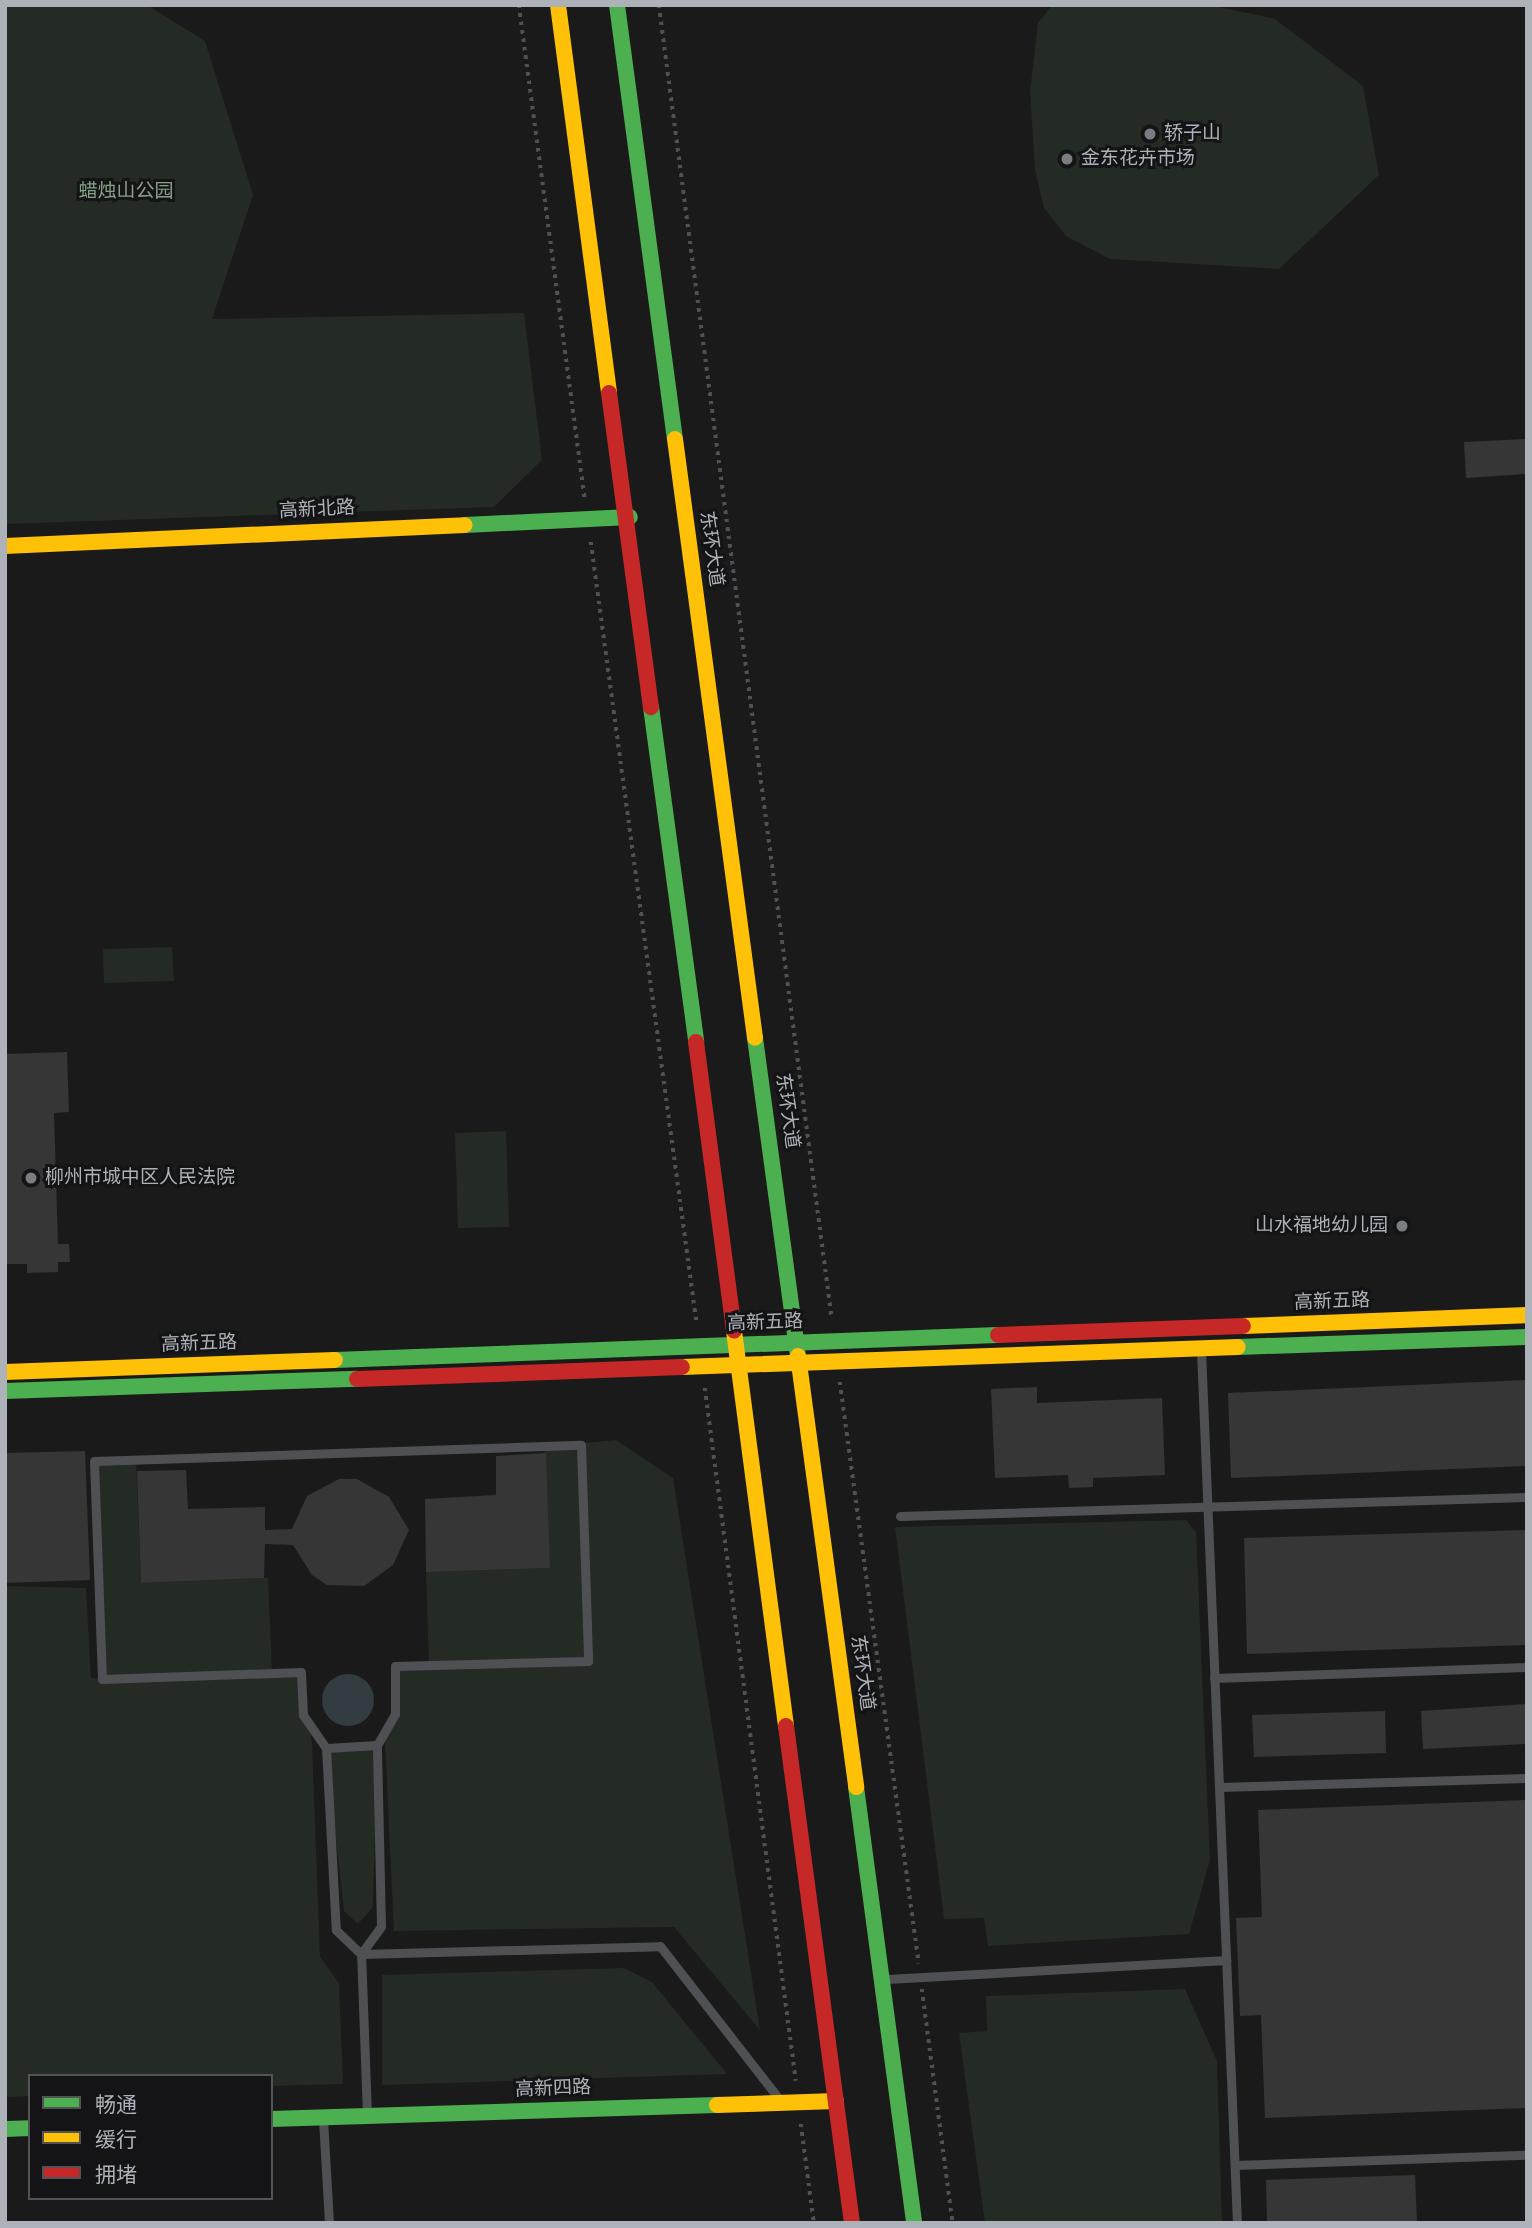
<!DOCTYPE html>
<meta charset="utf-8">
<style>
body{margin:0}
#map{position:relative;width:1532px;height:2228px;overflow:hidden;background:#1a1a1a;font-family:Karla,"Noto Sans SC",sans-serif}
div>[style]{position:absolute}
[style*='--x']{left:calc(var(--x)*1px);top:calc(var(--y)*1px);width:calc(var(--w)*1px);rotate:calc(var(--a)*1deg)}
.green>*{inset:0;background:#242a24}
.water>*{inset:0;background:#333c40}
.round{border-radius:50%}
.building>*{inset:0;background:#363637}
.path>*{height:3.5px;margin-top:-1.75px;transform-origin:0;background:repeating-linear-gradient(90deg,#505153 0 3.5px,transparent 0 8.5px)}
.lane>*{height:9px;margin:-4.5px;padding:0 4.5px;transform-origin:4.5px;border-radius:4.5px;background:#4f5053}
.fast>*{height:16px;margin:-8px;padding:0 8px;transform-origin:8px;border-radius:8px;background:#4caf50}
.slow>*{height:16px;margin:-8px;padding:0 8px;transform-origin:8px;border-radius:8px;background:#ffc107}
.jam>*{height:16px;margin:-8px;padding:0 8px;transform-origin:8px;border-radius:8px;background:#c62828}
.dots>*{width:19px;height:19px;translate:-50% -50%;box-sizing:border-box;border:4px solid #141416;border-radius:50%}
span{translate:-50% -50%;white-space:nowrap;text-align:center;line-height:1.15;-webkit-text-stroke:6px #141416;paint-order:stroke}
.poi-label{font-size:19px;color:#adb2b9}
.left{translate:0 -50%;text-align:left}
.right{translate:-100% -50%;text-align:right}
.park-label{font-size:19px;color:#87a187}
.street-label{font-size:19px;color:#adb2b9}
.frame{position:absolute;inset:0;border:7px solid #adb2b9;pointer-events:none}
.legend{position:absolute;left:28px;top:2074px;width:245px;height:126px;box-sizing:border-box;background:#141416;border:2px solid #515357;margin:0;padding:9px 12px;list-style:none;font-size:21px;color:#adb2b9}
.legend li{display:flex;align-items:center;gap:14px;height:35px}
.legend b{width:35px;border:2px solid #515357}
</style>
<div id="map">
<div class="green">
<div style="clip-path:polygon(5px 5px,147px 5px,205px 41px,253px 195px,212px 319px,524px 313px,542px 460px,494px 507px,5px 524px)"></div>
<div style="clip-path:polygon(1052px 5px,1210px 5px,1275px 19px,1363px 86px,1379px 175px,1279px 269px,1110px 259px,1066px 236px,1044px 208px,1035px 170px,1030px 92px,1038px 23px)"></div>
<div style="clip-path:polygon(172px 947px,174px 981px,104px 983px,103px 949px)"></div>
<div style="clip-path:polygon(506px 1131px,509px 1227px,458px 1228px,455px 1133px)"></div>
<div style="clip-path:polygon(616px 1440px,673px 1478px,760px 2030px,674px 1927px,394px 1931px,385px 1742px,395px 1714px,395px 1666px,429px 1665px,426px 1572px,550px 1568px,544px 1447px)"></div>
<div style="clip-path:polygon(136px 1459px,141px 1583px,268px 1578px,272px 1672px,301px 1672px,312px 1743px,320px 1957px,339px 1983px,343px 2084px,271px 2086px,271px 2076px,30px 2076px,30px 2096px,5px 2097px,5px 1586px,86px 1588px,91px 1678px,102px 1679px,94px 1461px)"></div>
<div style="clip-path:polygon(1186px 1520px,1196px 1532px,1210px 1860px,1189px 1934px,988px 1946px,984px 1918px,944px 1919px,895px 1527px)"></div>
<div style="clip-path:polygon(377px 1745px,373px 1907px,358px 1924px,344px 1911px,326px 1748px)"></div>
<div style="clip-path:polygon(624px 1968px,652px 1982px,727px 2074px,382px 2085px,382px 1975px)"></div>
<div style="clip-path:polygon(1185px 1989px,1217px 2061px,1222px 2223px,985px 2223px,959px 2033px,987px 2031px,986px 1996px)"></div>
</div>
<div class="water">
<div class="round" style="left:322px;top:1674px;width:52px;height:52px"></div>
</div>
<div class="building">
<div style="clip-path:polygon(1527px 439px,1527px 474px,1466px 478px,1464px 442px)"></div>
<div style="clip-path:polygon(67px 1052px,69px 1112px,54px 1113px,58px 1244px,69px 1244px,70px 1262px,58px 1262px,58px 1272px,27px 1273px,27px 1264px,5px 1264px,5px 1054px)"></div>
<div style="clip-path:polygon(1527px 1380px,1527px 1466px,1231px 1478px,1228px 1393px)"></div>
<div style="clip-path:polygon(1037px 1387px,1037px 1403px,1162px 1398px,1165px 1475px,1093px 1478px,1093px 1487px,1069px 1488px,1068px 1475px,995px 1478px,991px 1389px)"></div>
<div style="clip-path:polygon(85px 1451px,90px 1580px,5px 1583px,5px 1453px)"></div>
<div style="clip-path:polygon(546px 1453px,550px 1568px,426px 1572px,425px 1499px,496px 1495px,496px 1456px)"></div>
<div style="clip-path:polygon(186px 1470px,188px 1509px,265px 1507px,265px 1530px,292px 1529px,307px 1496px,339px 1479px,357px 1479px,389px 1497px,409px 1530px,393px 1565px,364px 1586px,327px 1585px,312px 1575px,293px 1545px,265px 1544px,264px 1578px,141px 1583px,137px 1471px)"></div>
<div style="clip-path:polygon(1527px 1530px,1527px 1645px,1247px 1654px,1244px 1538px)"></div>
<div style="clip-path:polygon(1527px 1704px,1527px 1744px,1423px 1749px,1421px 1711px)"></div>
<div style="clip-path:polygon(1385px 1711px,1386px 1753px,1254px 1757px,1252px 1715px)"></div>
<div style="clip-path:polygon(1527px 1800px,1527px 2108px,1265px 2118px,1261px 2015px,1240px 2016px,1236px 1918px,1262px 1917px,1258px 1810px)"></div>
<div style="clip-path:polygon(1415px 2175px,1417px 2223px,1267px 2223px,1266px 2180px)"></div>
</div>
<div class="path">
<div style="--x:519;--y:5;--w:498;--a:82.4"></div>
<div style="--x:659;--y:5;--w:1325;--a:82.5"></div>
<div style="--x:591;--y:542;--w:790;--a:82.29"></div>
<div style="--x:840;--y:1382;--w:587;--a:82.27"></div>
<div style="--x:705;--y:1388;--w:699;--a:82.52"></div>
<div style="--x:922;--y:1989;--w:236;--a:82.5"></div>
<div style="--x:801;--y:2124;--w:100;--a:82.5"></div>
</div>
<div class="lane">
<div style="--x:1201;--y:1350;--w:874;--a:87.64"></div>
<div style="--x:900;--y:1516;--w:627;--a:-1.74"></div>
<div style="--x:1214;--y:1678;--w:313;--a:-2"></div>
<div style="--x:326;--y:1748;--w:40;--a:-124.9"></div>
<div style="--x:303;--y:1715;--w:43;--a:-92.7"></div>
<div style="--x:301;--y:1672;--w:199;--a:178"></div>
<div style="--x:102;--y:1679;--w:218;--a:-92.1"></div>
<div style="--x:94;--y:1461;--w:487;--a:-1.9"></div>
<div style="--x:581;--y:1445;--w:216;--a:88.1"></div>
<div style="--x:588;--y:1661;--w:193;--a:178.5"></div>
<div style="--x:395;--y:1666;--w:48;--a:90"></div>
<div style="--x:395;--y:1714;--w:36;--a:120"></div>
<div style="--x:1219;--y:1787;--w:308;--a:-1.7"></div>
<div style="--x:887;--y:1979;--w:340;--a:-3.2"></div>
<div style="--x:367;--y:2115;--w:161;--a:-92.1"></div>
<div style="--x:361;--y:1954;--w:34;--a:-54"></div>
<div style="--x:381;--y:1926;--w:181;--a:-91.3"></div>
<div style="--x:377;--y:1745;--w:51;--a:176.6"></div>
<div style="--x:326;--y:1748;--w:182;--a:86.9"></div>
<div style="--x:336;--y:1930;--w:35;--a:44"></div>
<div style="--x:361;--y:1954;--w:299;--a:-1.5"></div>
<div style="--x:660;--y:1946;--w:194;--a:52.1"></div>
<div style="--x:323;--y:2119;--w:104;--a:86.7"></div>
<div style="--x:1235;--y:2165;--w:292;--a:-2"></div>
</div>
<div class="fast">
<div style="--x:617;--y:5;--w:438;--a:82.4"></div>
<div style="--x:465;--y:525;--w:165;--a:-2.8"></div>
<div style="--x:651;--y:707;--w:338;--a:82.3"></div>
<div style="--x:755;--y:1038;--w:321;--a:82.3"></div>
<div style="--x:1238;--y:1347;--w:289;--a:-2"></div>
<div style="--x:335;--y:1360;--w:663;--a:-2.16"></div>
<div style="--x:5;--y:1391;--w:352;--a:-2"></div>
<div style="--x:856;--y:1787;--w:440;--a:82.4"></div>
<div style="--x:271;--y:2119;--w:446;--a:-1.8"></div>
<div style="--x:5;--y:2129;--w:25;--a:-2"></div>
</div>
<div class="slow">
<div style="--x:558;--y:5;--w:391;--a:82.5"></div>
<div style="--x:675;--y:439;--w:604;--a:82.39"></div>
<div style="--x:5;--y:546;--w:460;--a:-2.6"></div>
<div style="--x:1243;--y:1326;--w:284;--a:-2.2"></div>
<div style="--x:734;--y:1331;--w:398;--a:82.5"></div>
<div style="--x:798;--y:1356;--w:435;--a:82.3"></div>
<div style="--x:682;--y:1367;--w:556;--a:-2.06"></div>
<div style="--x:5;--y:1372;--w:330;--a:-2.1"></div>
<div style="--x:717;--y:2105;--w:119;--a:-1.9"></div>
</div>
<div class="jam">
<div style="--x:609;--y:393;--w:317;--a:82.4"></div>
<div style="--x:696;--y:1042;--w:291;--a:82.5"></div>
<div style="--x:998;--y:1335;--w:245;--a:-2.1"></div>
<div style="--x:357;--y:1379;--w:325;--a:-2.1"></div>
<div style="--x:786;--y:1726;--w:501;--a:82.44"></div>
</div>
<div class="dots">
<div style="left:1150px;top:134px;background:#7a7d81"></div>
<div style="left:1067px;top:159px;background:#7a7d81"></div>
<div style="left:31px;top:1178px;background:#7a7d81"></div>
<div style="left:1402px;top:1226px;background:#7a7d81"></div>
</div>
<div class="poi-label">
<span class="left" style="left:1164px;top:134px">轿子山</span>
<span class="left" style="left:1081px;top:159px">金东花卉市场</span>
<span class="left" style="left:45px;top:1178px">柳州市城中区人民法院</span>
<span class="right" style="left:1388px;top:1226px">山水福地幼儿园</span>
</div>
<div class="park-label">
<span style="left:126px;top:192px">蜡烛山公园</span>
</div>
<div class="street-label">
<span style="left:317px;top:510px;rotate:-3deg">高新北路</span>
<span style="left:711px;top:549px;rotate:82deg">东环大道</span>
<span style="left:787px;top:1111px;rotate:82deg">东环大道</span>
<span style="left:1332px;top:1302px;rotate:-2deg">高新五路</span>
<span style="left:765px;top:1323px;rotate:-2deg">高新五路</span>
<span style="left:199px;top:1344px;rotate:-2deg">高新五路</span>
<span style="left:862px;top:1673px;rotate:82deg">东环大道</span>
<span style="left:553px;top:2089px;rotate:-2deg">高新四路</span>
</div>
<div class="frame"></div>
<ul class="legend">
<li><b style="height:9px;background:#4caf50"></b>畅通</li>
<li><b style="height:9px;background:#ffc107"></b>缓行</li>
<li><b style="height:9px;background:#c62828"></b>拥堵</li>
</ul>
</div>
